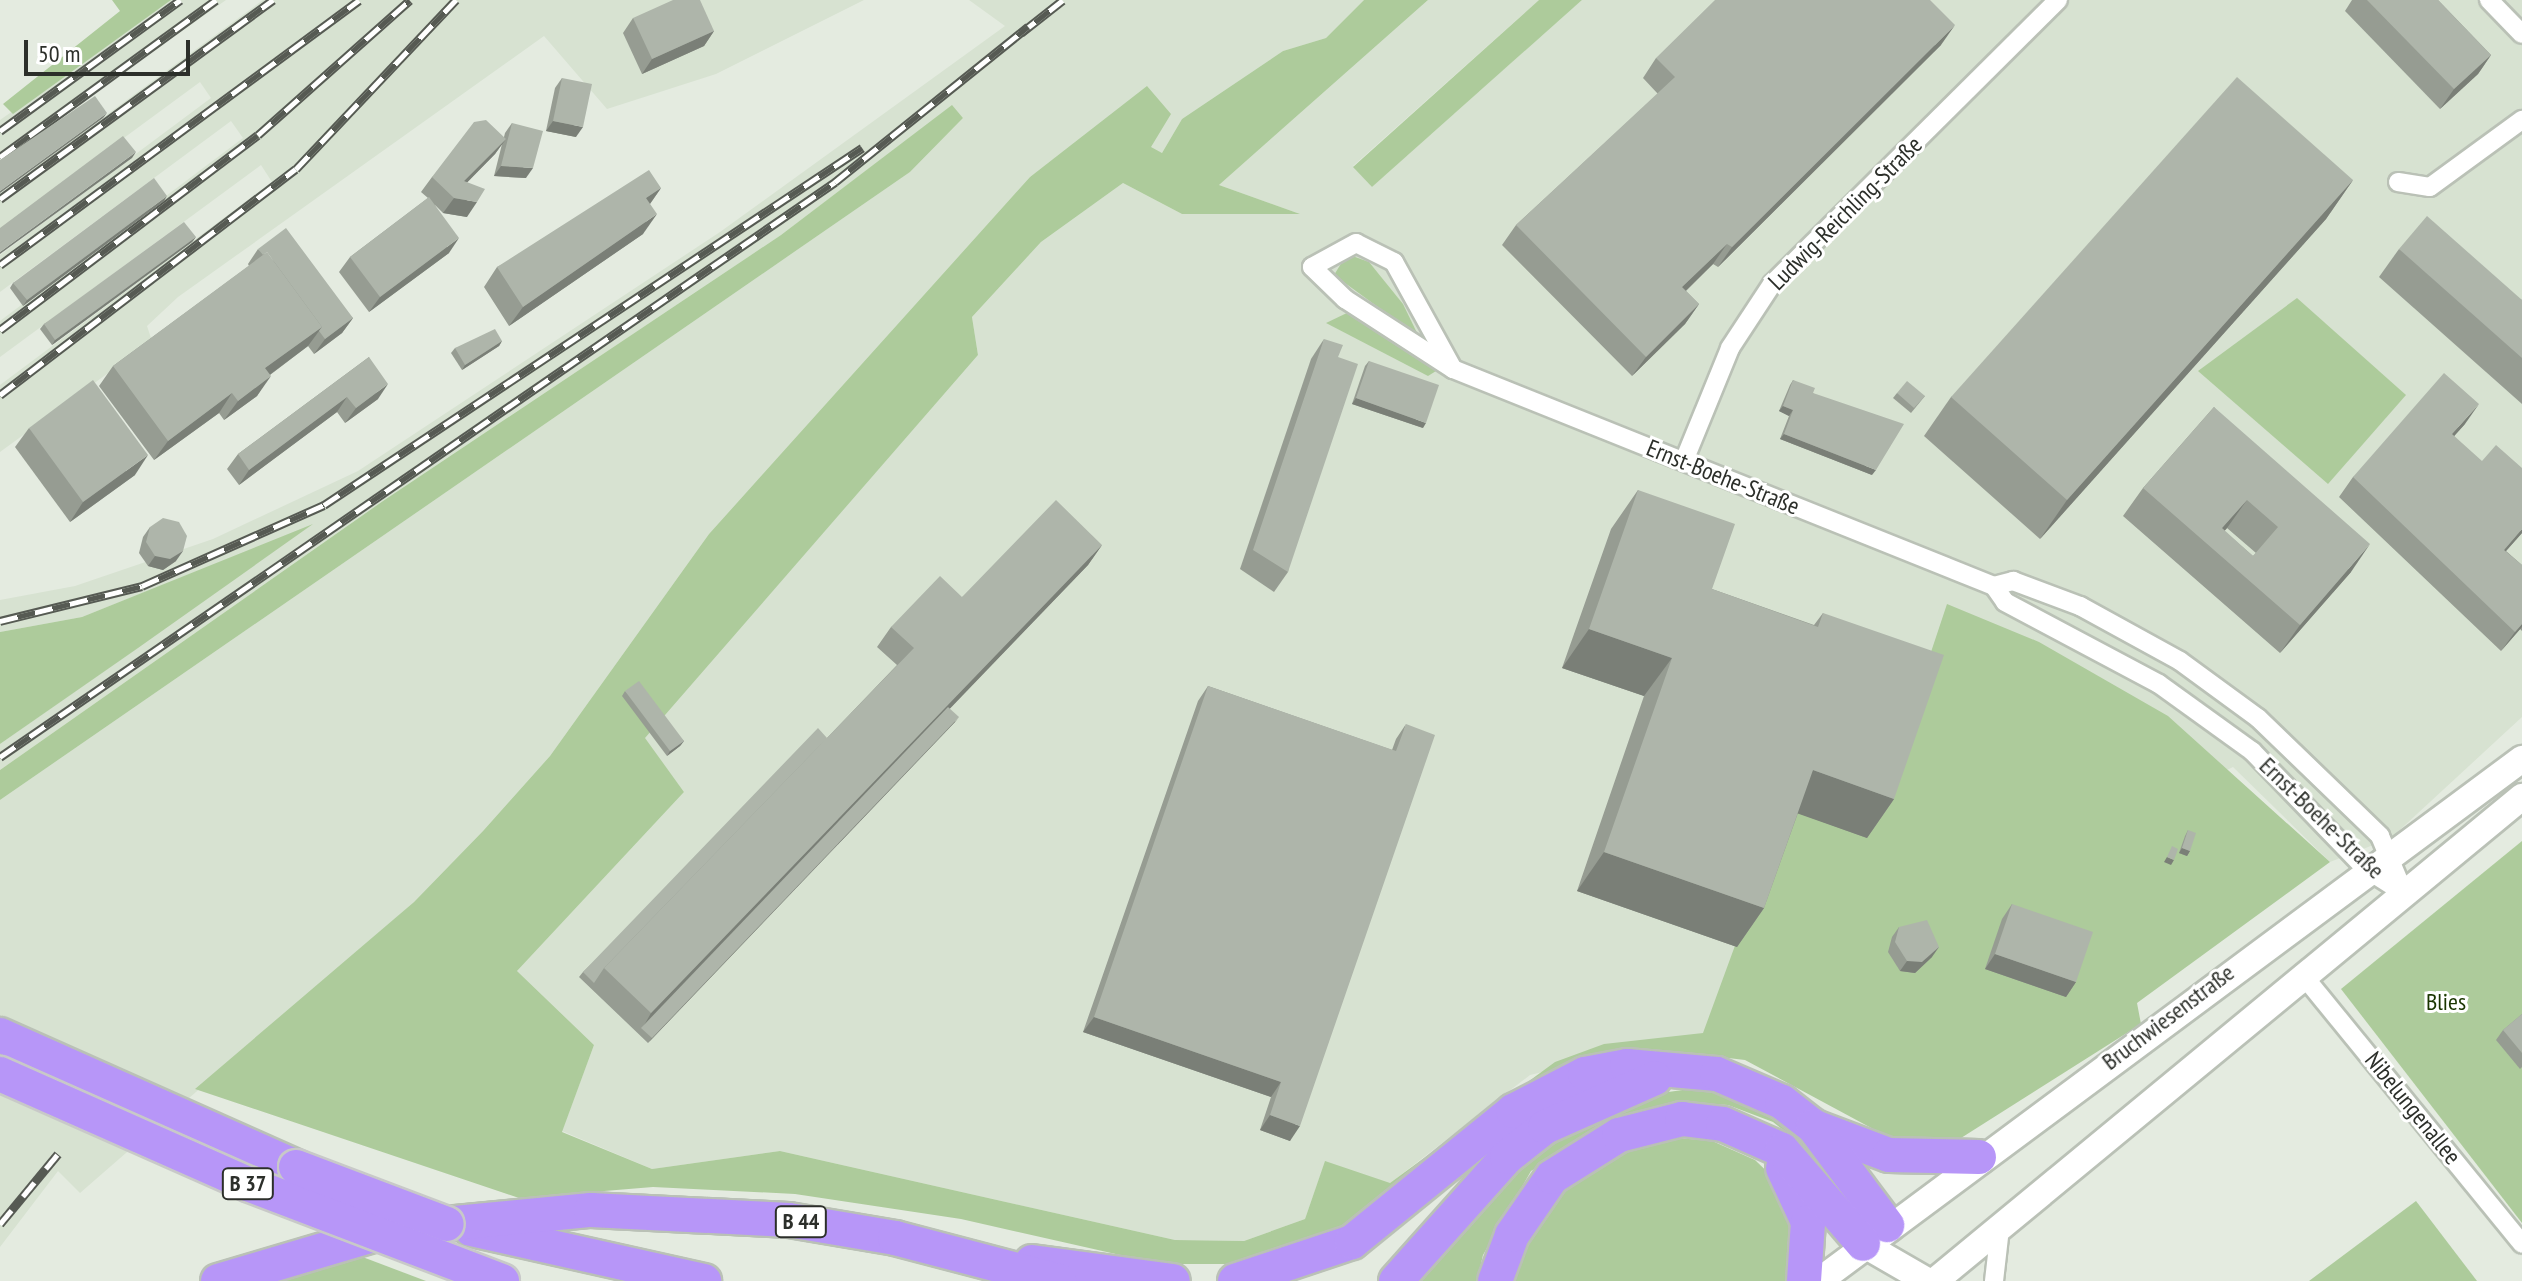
<!DOCTYPE html>
<meta charset="utf-8">
<style>
body{margin:0}
#map{position:relative;width:2522px;height:1281px;overflow:hidden;background:#e4ebe0;font-family:"PT Sans Narrow",sans-serif}
div>[style]{position:absolute}
[style*='--x']{left:calc(var(--x)*1px);top:calc(var(--y)*1px);width:calc(var(--w)*1px);rotate:calc(var(--a)*1deg)}
.built>*{inset:0;background:#d7e2d1}
.green>*{inset:0;background:#adcb9b}
.roads{filter:drop-shadow(2px 0 #bac1b6) drop-shadow(-2px 0 #bac1b6) drop-shadow(0 2px #bac1b6) drop-shadow(0 -2px #bac1b6)}
.street>*{height:18px;margin:-9px;padding:0 9px;transform-origin:9px;border-radius:9px;background:#fff}
.secondary>*{height:26px;margin:-13px;padding:0 13px;transform-origin:13px;border-radius:13px;background:#fff}
.highway>*{height:34px;margin:-17px;padding:0 17px;transform-origin:17px;border-radius:17px;background:#b796f8}
.rail>*{height:9px;margin-top:-4.5px;transform-origin:0;background:repeating-linear-gradient(90deg,#fff 0 18px,#565a53 0 36px);box-sizing:border-box;border-block:2px solid #565a53}
.bridges{filter:drop-shadow(2px 0 #c8c9c8) drop-shadow(-2px 0 #c8c9c8) drop-shadow(0 2px #c8c9c8) drop-shadow(0 -2px #c8c9c8)}
.highway-bridge>*{height:34px;margin:-17px;padding:0 17px;transform-origin:17px;border-radius:17px;background:#b796f8}
.wall>*{inset:0;background:#969c92}
.shaded-wall>*{inset:0;background:#7a7f77}
.building>*{inset:0;background:#aeb5aa}
span{translate:-50% -50%;white-space:nowrap;text-align:center;line-height:1.15;-webkit-text-stroke:6px #fff;paint-order:stroke}
.shield-label span{padding:2px 6px;background:#fff;border:2px solid;border-radius:6px;-webkit-text-stroke-width:0}
.shield-label{font-size:22px;color:#2c2f2a;font-weight:700}
.street-label{font-size:24px;color:#2c2f2a}
.park-label{font-size:24px;color:#1a3500}
.scale{position:absolute;left:24px;top:40px;width:166px;height:36px;box-sizing:border-box;border:4px solid #2c2f2a;border-top:0;padding-left:10px;font-size:24px;line-height:28px;white-space:nowrap;color:#2c2f2a;-webkit-text-stroke:6px #fff;paint-order:stroke}
</style>
<div id="map">
<div class="built">
<div style="clip-path:polygon(171px 0,226px 0,0 159px,0 120px)"></div>
<div style="clip-path:polygon(263px 0,864px 0,716px 74px,607px 109px,544px 36px,178px 297px,147px 326px,152px 341px,0 452px,0 385px,272px 182px,261px 165px,0 357px,0 321px,243px 138px,231px 121px,0 292px,0 255px,211px 98px,200px 82px,0 229px,0 193px)"></div>
<div style="clip-path:polygon(969px 0,1364px 0,1326px 38px,1283px 51px,1182px 119px,1162px 153px,1092px 130px,1030px 177px,709px 534px,550px 756px,483px 831px,414px 902px,80px 1193px,58px 1171px,0 1247px,0 800px,910px 172px,963px 118px,952px 106px,781px 235px,383px 501px,0 770px,0 744px,308px 527px,82px 617px,0 632px,0 600px,75px 586px,213px 539px,358px 471px,720px 232px,1005px 26px)"></div>
<div style="clip-path:polygon(1428px 0,1539px 0,1353px 166px,1372px 187px,1582px 0,2522px 0,2522px 717px,2391px 838px,2330px 862px,2233px 767px,1703px 1033px,1530px 1075px,1389px 1184px,1325px 1162px,1305px 1219px,1244px 1241px,1175px 1240px,780px 1151px,652px 1169px,562px 1131px,594px 1045px,517px 971px,684px 792px,644px 738px,978px 355px,972px 317px,1041px 242px,1123px 183px,1182px 214px,1297px 213px,1219px 185px)"></div>
</div>
<div class="green">
<div style="clip-path:polygon(112px 0,171px 0,13px 114px,3px 104px,120px 11px)"></div>
<div style="clip-path:polygon(1364px 0,1428px 0,1219px 185px,1300px 214px,1182px 214px,1123px 183px,1041px 242px,972px 317px,978px 355px,645px 738px,684px 792px,517px 971px,594px 1045px,562px 1132px,652px 1169px,780px 1151px,1175px 1240px,1244px 1241px,1305px 1219px,1325px 1161px,1390px 1183px,1555px 1062px,1604px 1044px,1703px 1033px,1785px 809px,1917px 694px,1947px 604px,2039px 642px,2168px 716px,2330px 862px,2137px 1003px,2141px 1024px,1961px 1138px,1901px 1144px,1745px 1060px,1677px 1052px,1615px 1058px,1340px 1232px,1254px 1264px,1160px 1264px,961px 1219px,795px 1194px,653px 1187px,519px 1198px,195px 1089px,414px 902px,483px 831px,550px 756px,709px 534px,1030px 177px,1147px 86px,1171px 114px,1151px 147px,1162px 153px,1182px 119px,1283px 51px,1326px 38px)"></div>
<div style="clip-path:polygon(1539px 0,1582px 0,1372px 187px,1353px 167px)"></div>
<div style="clip-path:polygon(952px 105px,963px 118px,910px 172px,0 800px,0 770px,383px 501px,781px 235px)"></div>
<div style="clip-path:polygon(1347px 254px,1369px 262px,1403px 304px,1419px 337px,1334px 275px)"></div>
<div style="clip-path:polygon(2297px 298px,2406px 395px,2328px 484px,2198px 371px)"></div>
<div style="clip-path:polygon(1351px 311px,1370px 320px,1436px 371px,1428px 376px,1326px 323px)"></div>
<div style="clip-path:polygon(313px 524px,138px 648px,0 744px,0 632px,82px 617px)"></div>
<div style="clip-path:polygon(2522px 841px,2522px 1223px,2341px 989px)"></div>
<div style="clip-path:polygon(1697px 1088px,1751px 1099px,1813px 1143px,1861px 1223px,1806px 1148px,1773px 1122px,1728px 1105px,1677px 1102px,1606px 1124px,1531px 1171px,1483px 1255px,1477px 1281px,1406px 1281px,1544px 1142px,1661px 1093px)"></div>
<div style="clip-path:polygon(1668px 1138px,1710px 1140px,1755px 1160px,1781px 1185px,1792px 1206px,1789px 1281px,1508px 1281px,1521px 1237px,1586px 1161px)"></div>
<div style="clip-path:polygon(2416px 1201px,2477px 1281px,2309px 1281px)"></div>
<div style="clip-path:polygon(352px 1253px,426px 1281px,268px 1281px)"></div>
</div>
<div class="roads">
<div class="street">
<div style="--x:2489;--y:0;--w:47;--a:45.9"></div>
<div style="--x:2398;--y:182;--w:32;--a:9"></div>
<div style="--x:2430;--y:187;--w:114;--a:-36.1"></div>
<div style="--x:1453;--y:369;--w:122;--a:-118.9"></div>
<div style="--x:1394;--y:262;--w:42;--a:-153.4"></div>
<div style="--x:1356;--y:243;--w:50;--a:151.4"></div>
<div style="--x:1312;--y:267;--w:46;--a:44.1"></div>
<div style="--x:1345;--y:299;--w:129;--a:32.9"></div>
<div style="--x:1453;--y:369;--w:583;--a:21.86"></div>
<div style="--x:1994;--y:586;--w:19;--a:55"></div>
<div style="--x:2005;--y:602;--w:174;--a:28"></div>
<div style="--x:2159;--y:684;--w:115;--a:35.8"></div>
<div style="--x:2252;--y:751;--w:164;--a:46"></div>
<div style="--x:2366;--y:869;--w:45;--a:32.3"></div>
<div style="--x:1684;--y:461;--w:122;--a:-67.8"></div>
<div style="--x:1730;--y:348;--w:77;--a:-56.7"></div>
<div style="--x:1772;--y:284;--w:403;--a:-44.8"></div>
<div style="--x:1994;--y:586;--w:20;--a:-15"></div>
<div style="--x:2013;--y:581;--w:72;--a:20.5"></div>
<div style="--x:2080;--y:606;--w:114;--a:28.8"></div>
<div style="--x:2180;--y:661;--w:97;--a:36.2"></div>
<div style="--x:2258;--y:718;--w:170;--a:44"></div>
<div style="--x:2380;--y:836;--w:62;--a:67.2"></div>
<div style="--x:2302;--y:974;--w:348;--a:50.8"></div>
<div style="--x:1994;--y:1281;--w:53;--a:-83.5"></div>
</div>
<div class="secondary">
<div style="--x:1863;--y:1244;--w:74;--a:30"></div>
<div style="--x:1819;--y:1281;--w:876;--a:-36.6"></div>
<div style="--x:1935;--y:1281;--w:761;--a:-39.51"></div>
</div>
<div class="highway">
<div style="--x:0;--y:1035;--w:324;--a:24"></div>
<div style="--x:1817;--y:1128;--w:77;--a:20.6"></div>
<div style="--x:1889;--y:1155;--w:90;--a:1.3"></div>
<div style="--x:1783;--y:1168;--w:60;--a:65.2"></div>
<div style="--x:1808;--y:1222;--w:59;--a:93.9"></div>
<div style="--x:471;--y:1229;--w:239;--a:12.6"></div>
<div style="--x:1032;--y:1262;--w:142;--a:7.7"></div>
<div style="--x:218;--y:1281;--w:183;--a:-16.5"></div>
<div style="--x:393;--y:1229;--w:199;--a:-5.5"></div>
<div style="--x:591;--y:1210;--w:198;--a:2.9"></div>
<div style="--x:789;--y:1220;--w:108;--a:9.6"></div>
<div style="--x:895;--y:1238;--w:170;--a:14.7"></div>
<div style="--x:1235;--y:1281;--w:123;--a:-18.4"></div>
<div style="--x:1352;--y:1242;--w:208;--a:-39.1"></div>
<div style="--x:1513;--y:1111;--w:81;--a:-27.2"></div>
<div style="--x:1585;--y:1074;--w:43;--a:-10.8"></div>
<div style="--x:1627;--y:1066;--w:90;--a:5.1"></div>
<div style="--x:1717;--y:1074;--w:71;--a:23.3"></div>
<div style="--x:1782;--y:1102;--w:39;--a:38"></div>
<div style="--x:1813;--y:1126;--w:124;--a:53.2"></div>
<div style="--x:1396;--y:1281;--w:166;--a:-48.2"></div>
<div style="--x:1507;--y:1157;--w:48;--a:-38.3"></div>
<div style="--x:1545;--y:1127;--w:120;--a:-24"></div>
<div style="--x:1495;--y:1281;--w:49;--a:-69.7"></div>
<div style="--x:1512;--y:1235;--w:70;--a:-55.4"></div>
<div style="--x:1552;--y:1177;--w:79;--a:-32.1"></div>
<div style="--x:1619;--y:1135;--w:65;--a:-14.3"></div>
<div style="--x:1682;--y:1119;--w:41;--a:7"></div>
<div style="--x:1723;--y:1124;--w:64;--a:23.8"></div>
<div style="--x:1782;--y:1150;--w:124;--a:49.2"></div>
</div>
</div>
<div class="rail">
<div style="--x:1021;--y:33;--w:53;--a:-38.2"></div>
<div style="--x:0;--y:131;--w:223;--a:-36"></div>
<div style="--x:0;--y:157;--w:267;--a:-36"></div>
<div style="--x:0;--y:199;--w:338;--a:-36.1"></div>
<div style="--x:0;--y:265;--w:446;--a:-36.4"></div>
<div style="--x:0;--y:330;--w:323;--a:-37.1"></div>
<div style="--x:258;--y:135;--w:203;--a:-41.6"></div>
<div style="--x:0;--y:395;--w:372;--a:-37.4"></div>
<div style="--x:296;--y:169;--w:233;--a:-46.6"></div>
<div style="--x:0;--y:621;--w:146;--a:-13.8"></div>
<div style="--x:142;--y:586;--w:199;--a:-24"></div>
<div style="--x:324;--y:505;--w:646;--a:-33.57"></div>
<div style="--x:0;--y:757;--w:1014;--a:-34.55"></div>
<div style="--x:835;--y:182;--w:248;--a:-38.8"></div>
<div style="--x:0;--y:1224;--w:91;--a:-50.4"></div>
</div>
<div class="bridges">
<div class="highway-bridge">
<div style="--x:0;--y:1074;--w:271;--a:23.9"></div>
<div style="--x:248;--y:1184;--w:272;--a:20.9"></div>
<div style="--x:296;--y:1167;--w:161;--a:20.7"></div>
</div>
</div>
<div class="wall">
<div style="clip-path:polygon(2352px 0,2438px 0,2491px 55px,2478px 74px,2440px 109px,2345px 11px)"></div>
<div style="clip-path:polygon(633px 18px,714px 31px,704px 46px,642px 74px,623px 33px)"></div>
<div style="clip-path:polygon(1941px 45px,1718px 267px,1713px 264px,1686px 291px,1699px 304px,1685px 324px,1632px 376px,1502px 245px,1516px 225px,1658px 94px,1643px 78px,1656px 58px)"></div>
<div style="clip-path:polygon(562px 78px,576px 137px,546px 131px,555px 88px)"></div>
<div style="clip-path:polygon(512px 123px,526px 178px,494px 176px,502px 144px,495px 154px,467px 182px,467px 217px,443px 213px,435px 205px,449px 253px,369px 312px,339px 272px,350px 257px,428px 198px,421px 192px,432px 177px,504px 137px,505px 133px)"></div>
<div style="clip-path:polygon(2353px 180px,2326px 219px,2040px 539px,1924px 436px,1951px 397px)"></div>
<div style="clip-path:polygon(661px 188px,650px 204px,643px 234px,509px 326px,484px 287px,497px 267px)"></div>
<div style="clip-path:polygon(164px 201px,23px 306px,10px 288px,13px 283px)"></div>
<div style="clip-path:polygon(196px 237px,192px 242px,52px 345px,40px 329px,44px 324px)"></div>
<div style="clip-path:polygon(258px 249px,353px 318px,342px 333px,314px 354px,308px 346px,270px 375px,257px 396px,224px 420px,219px 413px,154px 460px,99px 386px,113px 366px,249px 266px,248px 264px)"></div>
<div style="clip-path:polygon(2399px 249px,2522px 300px,2522px 404px,2379px 277px)"></div>
<div style="clip-path:polygon(1324px 339px,1288px 572px,1274px 592px,1240px 569px,1311px 359px)"></div>
<div style="clip-path:polygon(502px 341px,499px 346px,462px 370px,451px 353px,455px 348px)"></div>
<div style="clip-path:polygon(369px 357px,378px 399px,345px 423px,337px 412px,239px 485px,227px 469px,238px 454px)"></div>
<div style="clip-path:polygon(1369px 361px,1423px 428px,1352px 404px,1365px 366px)"></div>
<div style="clip-path:polygon(1793px 380px,1813px 393px,1872px 475px,1780px 439px,1789px 416px,1779px 411px,1790px 385px)"></div>
<div style="clip-path:polygon(1897px 393px,1925px 396px,1911px 413px,1893px 398px)"></div>
<div style="clip-path:polygon(evenodd,2214px 407px,2351px 572px,2280px 653px,2123px 516px,2143px 488px,2214px 407px,2227px 528px,2256px 553px,2253px 556px,2224px 531px,2227px 528px)"></div>
<div style="clip-path:polygon(2465px 424px,2454px 436px,2522px 533px,2506px 551px,2522px 565px,2522px 631px,2520px 629px,2501px 651px,2339px 497px,2353px 477px)"></div>
<div style="clip-path:polygon(29px 428px,135px 475px,70px 522px,15px 447px)"></div>
<div style="clip-path:polygon(1638px 490px,1712px 589px,1814px 625px,1823px 613px,1894px 799px,1867px 838px,1798px 813px,1764px 908px,1737px 947px,1577px 891px,1644px 696px,1562px 668px,1611px 529px)"></div>
<div style="clip-path:polygon(150px 527px,176px 561px,163px 570px,148px 566px,139px 553px,143px 537px)"></div>
<div style="clip-path:polygon(1102px 545px,1088px 565px,949px 709px,955px 722px,648px 1043px,579px 977px,583px 972px,827px 738px,897px 665px,877px 647px,891px 627px,962px 597px)"></div>
<div style="clip-path:polygon(1208px 686px,1392px 750px,1396px 739px,1406px 724px,1290px 1141px,1260px 1130px,1271px 1097px,1083px 1032px,1198px 701px)"></div>
<div style="clip-path:polygon(625px 691px,684px 741px,680px 746px,667px 756px,622px 696px)"></div>
<div style="clip-path:polygon(2188px 830px,2190px 851px,2187px 856px,2179px 853px,2185px 836px)"></div>
<div style="clip-path:polygon(2012px 904px,2076px 982px,2066px 997px,1985px 969px,2002px 919px)"></div>
<div style="clip-path:polygon(1899px 927px,1932px 957px,1915px 973px,1900px 971px,1888px 952px,1892px 937px)"></div>
<div style="clip-path:polygon(2522px 1014px,2522px 1067px,2520px 1069px,2496px 1040px,2503px 1030px)"></div>
</div>
<div class="shaded-wall">
<div style="clip-path:polygon(1955px 25px,1941px 45px,1718px 267px,1732px 247px)"></div>
<div style="clip-path:polygon(714px 31px,704px 46px,642px 74px,652px 59px)"></div>
<div style="clip-path:polygon(2491px 55px,2478px 74px,2440px 109px,2454px 89px)"></div>
<div style="clip-path:polygon(107px 113px,103px 118px,0 193px,0 191px)"></div>
<div style="clip-path:polygon(553px 121px,583px 127px,576px 137px,546px 131px)"></div>
<div style="clip-path:polygon(506px 139px,495px 154px,454px 196px,464px 181px)"></div>
<div style="clip-path:polygon(136px 152px,132px 158px,0 254px,0 252px)"></div>
<div style="clip-path:polygon(501px 166px,533px 168px,526px 178px,494px 176px)"></div>
<div style="clip-path:polygon(2353px 180px,2326px 219px,2040px 539px,2067px 500px)"></div>
<div style="clip-path:polygon(661px 188px,647px 208px,646px 198px)"></div>
<div style="clip-path:polygon(167px 196px,164px 201px,23px 306px,27px 300px)"></div>
<div style="clip-path:polygon(454px 198px,477px 202px,467px 217px,443px 213px)"></div>
<div style="clip-path:polygon(657px 214px,643px 234px,509px 326px,523px 307px)"></div>
<div style="clip-path:polygon(196px 237px,192px 242px,52px 345px,55px 340px)"></div>
<div style="clip-path:polygon(459px 238px,449px 253px,369px 312px,380px 297px)"></div>
<div style="clip-path:polygon(1727px 244px,1713px 264px,1669px 307px,1682px 287px)"></div>
<div style="clip-path:polygon(1699px 304px,1685px 324px,1632px 376px,1646px 357px)"></div>
<div style="clip-path:polygon(353px 318px,342px 333px,314px 354px,325px 339px)"></div>
<div style="clip-path:polygon(322px 327px,308px 346px,252px 388px,265px 368px)"></div>
<div style="clip-path:polygon(502px 341px,499px 346px,462px 370px,465px 365px)"></div>
<div style="clip-path:polygon(271px 376px,257px 396px,224px 420px,238px 401px)"></div>
<div style="clip-path:polygon(388px 384px,378px 399px,345px 423px,356px 408px)"></div>
<div style="clip-path:polygon(232px 393px,219px 413px,154px 460px,168px 441px)"></div>
<div style="clip-path:polygon(347px 397px,337px 412px,239px 485px,249px 470px)"></div>
<div style="clip-path:polygon(1356px 398px,1426px 423px,1423px 428px,1352px 404px)"></div>
<div style="clip-path:polygon(2479px 404px,2465px 424px,2438px 454px,2452px 434px)"></div>
<div style="clip-path:polygon(1783px 406px,1793px 410px,1789px 416px,1779px 411px)"></div>
<div style="clip-path:polygon(1784px 434px,1876px 470px,1872px 475px,1780px 439px)"></div>
<div style="clip-path:polygon(148px 455px,135px 475px,70px 522px,83px 502px)"></div>
<div style="clip-path:polygon(2247px 500px,2227px 528px,2211px 547px,2222px 528px)"></div>
<div style="clip-path:polygon(2522px 529px,2522px 533px,2490px 569px,2504px 550px)"></div>
<div style="clip-path:polygon(2370px 544px,2351px 572px,2280px 653px,2300px 625px)"></div>
<div style="clip-path:polygon(1102px 545px,1088px 565px,642px 1029px,651px 1013px)"></div>
<div style="clip-path:polygon(183px 551px,176px 561px,163px 570px,148px 566px,155px 556px)"></div>
<div style="clip-path:polygon(2522px 624px,2522px 627px,2501px 651px,2515px 632px)"></div>
<div style="clip-path:polygon(1589px 629px,1672px 658px,1644px 696px,1562px 668px)"></div>
<div style="clip-path:polygon(959px 717px,955px 722px,648px 1043px,652px 1038px)"></div>
<div style="clip-path:polygon(684px 741px,680px 746px,667px 756px,670px 751px)"></div>
<div style="clip-path:polygon(1813px 770px,1894px 799px,1867px 838px,1785px 809px)"></div>
<div style="clip-path:polygon(2182px 848px,2190px 851px,2187px 856px,2179px 853px)"></div>
<div style="clip-path:polygon(1604px 852px,1764px 908px,1737px 947px,1577px 891px)"></div>
<div style="clip-path:polygon(2167px 857px,2174px 860px,2171px 865px,2164px 862px)"></div>
<div style="clip-path:polygon(1939px 947px,1932px 957px,1915px 973px,1900px 971px,1907px 961px)"></div>
<div style="clip-path:polygon(1995px 954px,2076px 982px,2066px 997px,1985px 969px)"></div>
<div style="clip-path:polygon(1094px 1017px,1281px 1082px,1271px 1097px,1083px 1032px)"></div>
<div style="clip-path:polygon(1270px 1115px,1300px 1126px,1290px 1141px,1260px 1130px)"></div>
</div>
<div class="building">
<div style="clip-path:polygon(673px 0,700px 0,714px 31px,652px 59px,633px 18px)"></div>
<div style="clip-path:polygon(1715px 0,1930px 0,1955px 25px,1732px 247px,1727px 244px,1682px 287px,1699px 304px,1646px 357px,1516px 225px,1675px 77px,1656px 58px)"></div>
<div style="clip-path:polygon(2367px 0,2438px 0,2491px 55px,2454px 89px)"></div>
<div style="clip-path:polygon(2237px 77px,2353px 180px,2067px 500px,1951px 397px)"></div>
<div style="clip-path:polygon(562px 78px,592px 84px,583px 127px,553px 121px)"></div>
<div style="clip-path:polygon(95px 96px,107px 113px,0 191px,0 160px)"></div>
<div style="clip-path:polygon(486px 120px,506px 139px,464px 181px,485px 189px,477px 202px,454px 198px,432px 177px,474px 122px)"></div>
<div style="clip-path:polygon(512px 123px,543px 131px,533px 168px,501px 166px)"></div>
<div style="clip-path:polygon(123px 136px,136px 152px,0 252px,0 228px)"></div>
<div style="clip-path:polygon(649px 170px,661px 188px,646px 198px,657px 214px,523px 307px,497px 267px)"></div>
<div style="clip-path:polygon(154px 178px,167px 196px,27px 300px,13px 283px)"></div>
<div style="clip-path:polygon(429px 197px,459px 238px,380px 297px,350px 257px)"></div>
<div style="clip-path:polygon(2427px 216px,2522px 300px,2522px 358px,2399px 249px)"></div>
<div style="clip-path:polygon(184px 222px,196px 237px,55px 340px,44px 324px)"></div>
<div style="clip-path:polygon(286px 228px,353px 318px,325px 339px,319px 331px,322px 327px,267px 252px,263px 255px,258px 249px)"></div>
<div style="clip-path:polygon(267px 252px,322px 327px,265px 368px,271px 376px,238px 401px,232px 393px,168px 441px,113px 366px)"></div>
<div style="clip-path:polygon(495px 329px,502px 341px,465px 365px,455px 348px)"></div>
<div style="clip-path:polygon(1324px 339px,1343px 345px,1338px 357px,1358px 364px,1288px 572px,1253px 550px)"></div>
<div style="clip-path:polygon(369px 357px,388px 384px,356px 408px,347px 397px,249px 470px,238px 454px)"></div>
<div style="clip-path:polygon(1369px 361px,1439px 385px,1426px 423px,1356px 398px)"></div>
<div style="clip-path:polygon(2444px 373px,2479px 404px,2452px 434px,2482px 461px,2496px 445px,2522px 468px,2522px 529px,2504px 550px,2522px 565px,2522px 624px,2515px 632px,2353px 477px)"></div>
<div style="clip-path:polygon(93px 380px,148px 455px,83px 502px,29px 428px)"></div>
<div style="clip-path:polygon(1793px 380px,1815px 388px,1813px 393px,1904px 424px,1876px 470px,1784px 434px,1793px 410px,1783px 406px)"></div>
<div style="clip-path:polygon(1907px 381px,1925px 396px,1914px 408px,1897px 393px)"></div>
<div style="clip-path:polygon(evenodd,2214px 407px,2370px 544px,2300px 625px,2143px 488px,2214px 407px,2247px 500px,2278px 527px,2253px 556px,2222px 528px,2247px 500px)"></div>
<div style="clip-path:polygon(1638px 490px,1735px 524px,1712px 589px,1818px 627px,1823px 613px,1944px 655px,1894px 799px,1813px 770px,1764px 908px,1604px 852px,1672px 658px,1589px 629px)"></div>
<div style="clip-path:polygon(1056px 500px,1102px 545px,651px 1013px,604px 968px,914px 648px,891px 627px,940px 576px,962px 597px)"></div>
<div style="clip-path:polygon(163px 518px,179px 522px,187px 536px,183px 551px,170px 559px,155px 556px,146px 542px,150px 527px)"></div>
<div style="clip-path:polygon(639px 681px,684px 741px,670px 751px,625px 691px)"></div>
<div style="clip-path:polygon(1208px 686px,1396px 751px,1406px 724px,1435px 735px,1300px 1126px,1270px 1115px,1281px 1082px,1094px 1017px)"></div>
<div style="clip-path:polygon(948px 707px,959px 717px,652px 1038px,641px 1028px)"></div>
<div style="clip-path:polygon(818px 728px,827px 738px,604px 968px,594px 983px,583px 972px)"></div>
<div style="clip-path:polygon(2188px 830px,2196px 833px,2190px 851px,2182px 848px)"></div>
<div style="clip-path:polygon(2172px 846px,2178px 849px,2174px 860px,2167px 857px)"></div>
<div style="clip-path:polygon(2012px 904px,2093px 932px,2076px 982px,1995px 954px)"></div>
<div style="clip-path:polygon(1927px 920px,1939px 947px,1922px 962px,1907px 961px,1895px 942px,1899px 927px)"></div>
<div style="clip-path:polygon(2522px 1014px,2522px 1053px,2503px 1030px)"></div>
</div>
<div class="shield-label">
<span style="left:248px;top:1184px">B 37</span>
<span style="left:801px;top:1222px">B 44</span>
</div>
<div class="street-label">
<span style="left:1845px;top:213px;rotate:-45deg">Ludwig-Reichling-Straße</span>
<span style="left:1723px;top:477px;rotate:22deg">Ernst-Boehe-Straße</span>
<span style="left:2322px;top:818px;rotate:44deg">Ernst-Boehe-Straße</span>
<span style="left:2168px;top:1017px;rotate:-37deg">Bruchwiesenstraße</span>
<span style="left:2413px;top:1108px;rotate:51deg">Nibelungenallee</span>
</div>
<div class="park-label">
<span style="left:2446px;top:1002px">Blies</span>
</div>
<div class="scale">50 m</div>
</div>
